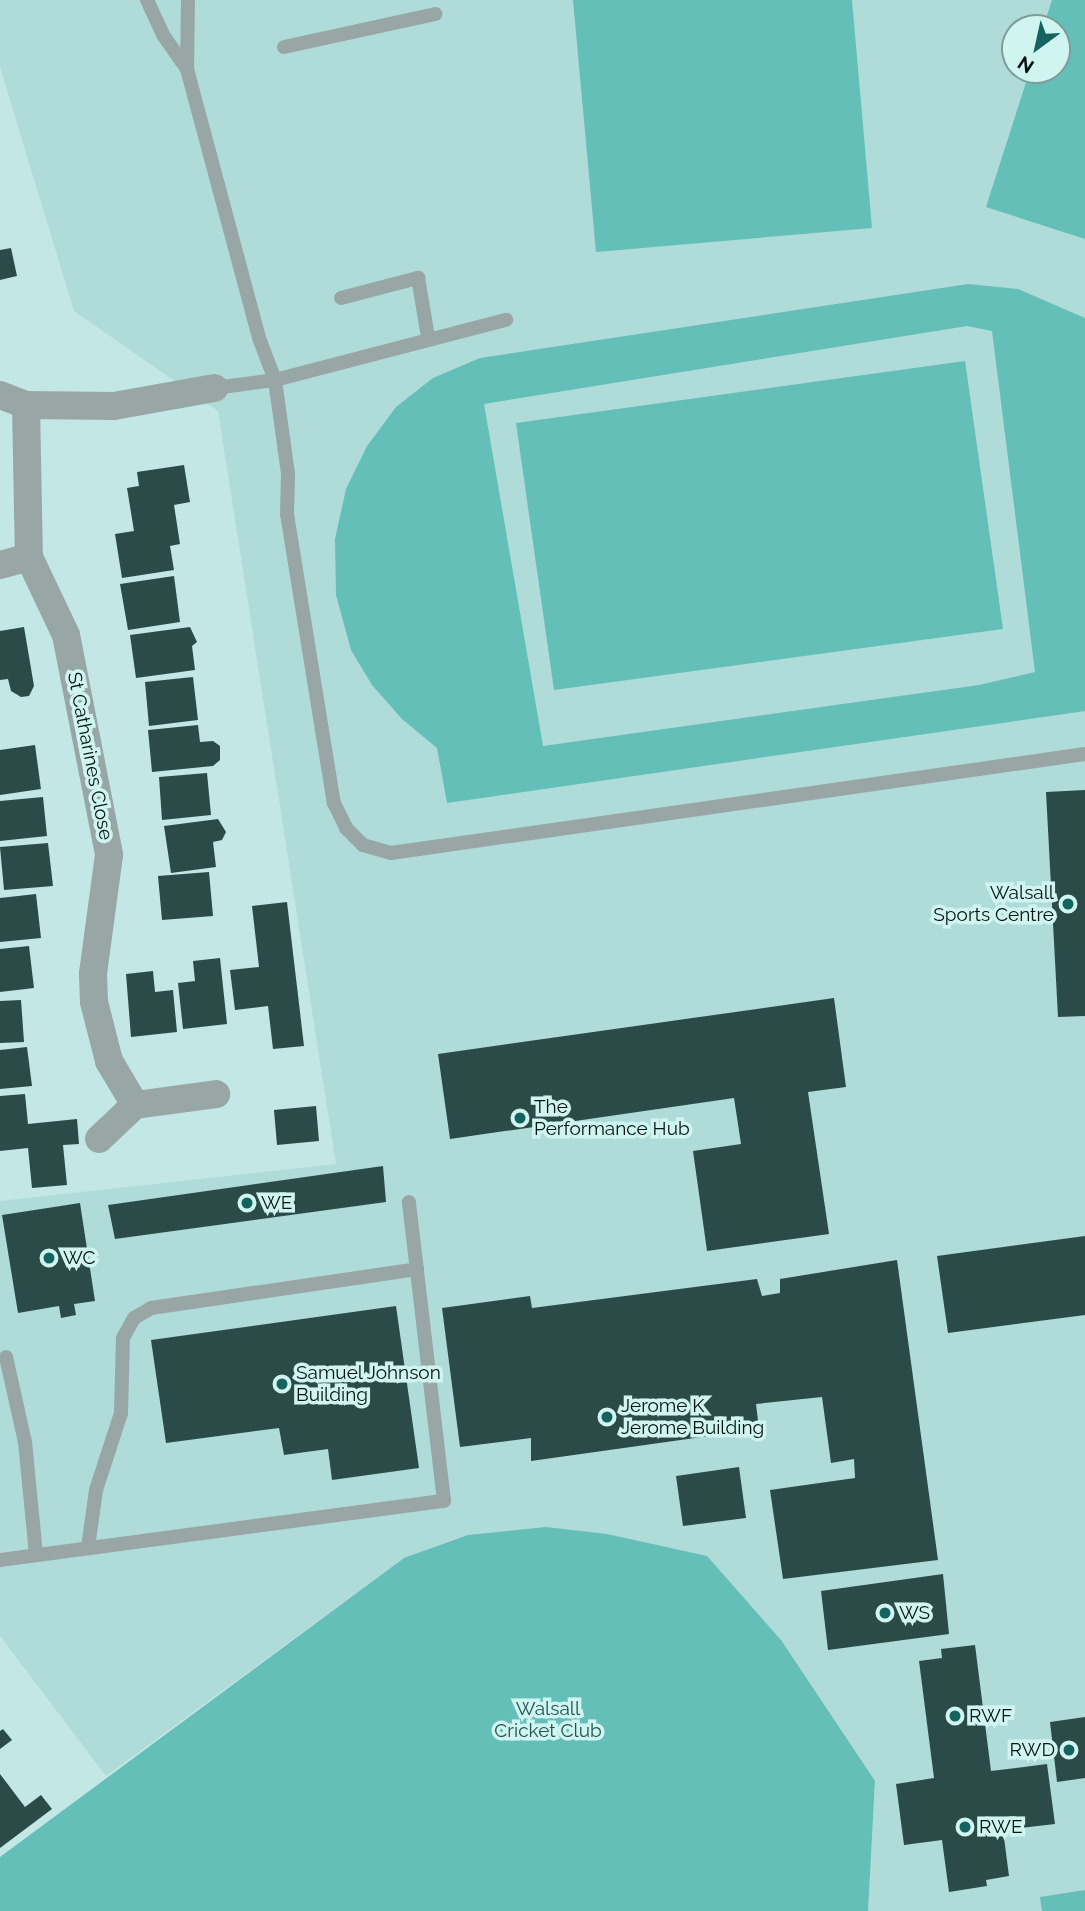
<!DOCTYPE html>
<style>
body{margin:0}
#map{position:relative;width:1085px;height:1911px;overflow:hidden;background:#c3e7e4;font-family:Raleway,sans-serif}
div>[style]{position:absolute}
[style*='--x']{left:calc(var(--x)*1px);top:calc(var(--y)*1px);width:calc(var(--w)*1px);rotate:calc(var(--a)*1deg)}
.built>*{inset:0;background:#afdcd8}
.green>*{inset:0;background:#64bfb9}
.building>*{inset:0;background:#2b4b49}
.service>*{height:14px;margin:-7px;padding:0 7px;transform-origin:7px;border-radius:7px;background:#98a7a6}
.minor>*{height:28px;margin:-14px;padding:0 14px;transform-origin:14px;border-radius:14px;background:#98a7a6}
.dots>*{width:19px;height:19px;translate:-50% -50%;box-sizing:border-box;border:4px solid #d0f5f1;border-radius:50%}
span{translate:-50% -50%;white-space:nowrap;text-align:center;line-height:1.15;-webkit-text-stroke:7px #d0f5f1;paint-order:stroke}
.street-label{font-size:19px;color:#071413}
.poi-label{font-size:19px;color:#071413}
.right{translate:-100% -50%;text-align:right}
.left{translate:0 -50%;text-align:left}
.park-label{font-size:19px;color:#245350}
.north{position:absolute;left:1001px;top:14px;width:70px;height:70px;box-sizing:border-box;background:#d0f5f1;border:2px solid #809b98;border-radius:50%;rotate:213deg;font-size:19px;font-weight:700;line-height:28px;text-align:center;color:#071413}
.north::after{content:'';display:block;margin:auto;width:24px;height:32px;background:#15635f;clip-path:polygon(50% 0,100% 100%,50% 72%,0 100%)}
</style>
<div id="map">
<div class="built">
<div style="clip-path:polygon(evenodd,0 0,1085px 0,1085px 1911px,868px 1911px,875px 1781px,404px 1558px,106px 1776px,0 1636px,0 1201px,336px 1164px,218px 411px,74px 311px,0 67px,0 0,1015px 28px,1057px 28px,1057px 70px,1015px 70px,1015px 28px)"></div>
</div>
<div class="green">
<div style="clip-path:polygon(573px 0,852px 0,872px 228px,596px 252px)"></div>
<div style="clip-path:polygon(1052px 0,1085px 0,1085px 239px,986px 207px,1030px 70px,1057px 70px,1057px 28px,1043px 28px)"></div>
<div style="clip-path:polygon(evenodd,968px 284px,1018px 289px,1085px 318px,1085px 711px,447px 803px,437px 748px,402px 719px,372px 685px,351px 650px,336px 595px,335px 539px,346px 489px,367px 446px,396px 407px,433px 378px,480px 358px,968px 284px,967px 326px,992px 331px,1035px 672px,979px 685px,543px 746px,484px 404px,967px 326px)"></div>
<div style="clip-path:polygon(965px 361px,1003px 629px,554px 690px,516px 423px)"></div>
<div style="clip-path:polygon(546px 1527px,607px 1534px,707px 1556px,781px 1640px,875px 1781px,868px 1911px,0 1911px,0 1857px,404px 1558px,468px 1535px)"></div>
<div style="clip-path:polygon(1085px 1890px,1085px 1911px,1042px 1911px,1040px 1897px)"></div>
</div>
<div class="building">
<div style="clip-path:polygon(11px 248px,17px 276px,0 280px,0 250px)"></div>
<div style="clip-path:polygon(184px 465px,190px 502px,174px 505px,180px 544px,170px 546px,174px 570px,122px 578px,115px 534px,134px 531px,127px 488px,139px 486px,137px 472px)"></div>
<div style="clip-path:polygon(174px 576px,180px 622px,128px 630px,120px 584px)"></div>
<div style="clip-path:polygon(24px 627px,34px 686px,29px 696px,21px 697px,11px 691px,8px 679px,0 680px,0 631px)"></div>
<div style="clip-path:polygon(190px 627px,197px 642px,192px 646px,195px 670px,136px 678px,130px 635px)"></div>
<div style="clip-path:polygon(193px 677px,198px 720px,149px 726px,145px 682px)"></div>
<div style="clip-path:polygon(198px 725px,200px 742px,213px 741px,220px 746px,220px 760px,213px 766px,152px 772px,148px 730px)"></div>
<div style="clip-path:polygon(35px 745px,41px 789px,0 795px,0 750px)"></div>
<div style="clip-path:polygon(207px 773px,211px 815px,162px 820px,159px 777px)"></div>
<div style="clip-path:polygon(1085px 790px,1085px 1016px,1058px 1017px,1046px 792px)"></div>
<div style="clip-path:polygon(43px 797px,47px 836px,0 841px,0 801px)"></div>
<div style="clip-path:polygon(218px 819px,226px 832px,222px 840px,213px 842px,216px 867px,171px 873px,164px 826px)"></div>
<div style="clip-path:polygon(48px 843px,53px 886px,4px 890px,0 847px)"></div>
<div style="clip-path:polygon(209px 872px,213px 916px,162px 920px,158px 876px)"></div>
<div style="clip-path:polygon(36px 894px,41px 938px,0 942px,0 898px)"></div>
<div style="clip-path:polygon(287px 902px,304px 1046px,273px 1049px,268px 1006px,235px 1010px,230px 970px,259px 967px,252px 906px)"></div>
<div style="clip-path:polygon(29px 946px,34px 988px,0 992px,0 949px)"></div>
<div style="clip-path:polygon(220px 958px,227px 1024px,183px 1029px,178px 983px,195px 981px,193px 961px)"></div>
<div style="clip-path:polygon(153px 971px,155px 992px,173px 990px,177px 1032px,131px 1037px,126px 974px)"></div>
<div style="clip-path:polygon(834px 998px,846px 1087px,808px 1092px,829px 1234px,707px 1251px,693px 1151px,741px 1144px,734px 1098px,450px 1139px,438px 1054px)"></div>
<div style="clip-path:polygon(21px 1000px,24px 1042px,0 1043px,0 1001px)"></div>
<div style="clip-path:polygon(27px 1047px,32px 1086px,0 1089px,0 1050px)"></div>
<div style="clip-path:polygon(25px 1094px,28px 1124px,77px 1119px,79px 1144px,63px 1145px,67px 1185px,32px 1188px,28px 1148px,0 1151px,0 1096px)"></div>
<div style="clip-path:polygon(316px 1106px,319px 1141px,277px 1145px,274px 1110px)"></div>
<div style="clip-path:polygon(383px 1166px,386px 1202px,115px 1239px,108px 1205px)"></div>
<div style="clip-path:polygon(80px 1203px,95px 1301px,74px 1304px,76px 1315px,61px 1318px,59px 1306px,18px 1313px,2px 1215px)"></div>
<div style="clip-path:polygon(1085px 1236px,1085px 1315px,948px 1333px,937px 1256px)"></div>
<div style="clip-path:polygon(897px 1260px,938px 1560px,783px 1579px,770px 1490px,855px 1478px,854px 1459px,831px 1463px,822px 1397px,756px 1404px,759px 1429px,531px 1461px,531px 1438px,460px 1447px,442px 1308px,530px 1296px,532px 1308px,757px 1279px,762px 1296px,780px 1293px,780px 1279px)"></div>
<div style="clip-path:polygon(396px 1306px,419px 1468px,332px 1480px,328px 1449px,284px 1455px,279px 1428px,166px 1443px,151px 1340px)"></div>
<div style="clip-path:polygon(739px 1467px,746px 1518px,683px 1526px,676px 1476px)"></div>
<div style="clip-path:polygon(943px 1574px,949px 1634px,828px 1650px,821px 1591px)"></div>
<div style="clip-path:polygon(975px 1645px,991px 1771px,1047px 1764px,1055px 1824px,1003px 1830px,1009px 1876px,986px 1880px,987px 1886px,949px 1892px,942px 1840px,904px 1845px,896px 1784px,934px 1778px,919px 1661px,942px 1658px,941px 1649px)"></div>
<div style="clip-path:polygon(1085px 1717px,1085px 1778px,1057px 1782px,1050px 1722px)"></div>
<div style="clip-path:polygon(3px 1729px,12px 1740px,0 1749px,0 1731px)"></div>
<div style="clip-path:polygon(0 1774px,25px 1807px,41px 1795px,52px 1809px,0 1848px)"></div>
</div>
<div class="service">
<div style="--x:147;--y:0;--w:38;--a:65"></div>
<div style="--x:163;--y:35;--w:42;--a:54.8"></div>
<div style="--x:188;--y:0;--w:69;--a:90.8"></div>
<div style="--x:187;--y:69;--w:278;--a:75"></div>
<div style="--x:259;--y:338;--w:45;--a:69.1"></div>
<div style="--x:275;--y:380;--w:95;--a:82.1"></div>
<div style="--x:288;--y:474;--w:40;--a:91.4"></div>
<div style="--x:287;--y:514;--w:293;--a:80.8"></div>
<div style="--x:334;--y:803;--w:28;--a:64"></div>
<div style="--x:346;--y:828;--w:24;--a:45"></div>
<div style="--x:363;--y:845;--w:29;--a:16"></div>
<div style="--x:391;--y:853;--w:701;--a:-8.12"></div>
<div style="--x:284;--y:47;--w:155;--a:-12.3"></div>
<div style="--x:341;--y:298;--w:80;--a:-14.6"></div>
<div style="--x:418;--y:278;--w:60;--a:80.4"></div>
<div style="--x:214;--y:388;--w:62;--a:-7.5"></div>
<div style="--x:275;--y:380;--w:239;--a:-14.6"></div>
<div style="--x:6;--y:1357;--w:87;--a:77.4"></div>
<div style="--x:25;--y:1442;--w:113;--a:84.4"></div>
<div style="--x:88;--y:1547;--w:58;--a:-82"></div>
<div style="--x:96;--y:1490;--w:81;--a:-72"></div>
<div style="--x:121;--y:1413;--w:75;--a:-88.5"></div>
<div style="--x:123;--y:1338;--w:23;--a:-61"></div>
<div style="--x:134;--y:1318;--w:20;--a:-30"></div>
<div style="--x:151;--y:1308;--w:269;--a:-8.3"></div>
<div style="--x:0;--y:1560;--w:448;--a:-7.6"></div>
<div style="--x:444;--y:1501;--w:301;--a:-96.7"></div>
</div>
<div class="minor">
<div style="--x:0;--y:395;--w:28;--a:21"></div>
<div style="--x:26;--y:405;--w:88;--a:0.7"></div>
<div style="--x:114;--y:406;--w:102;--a:-10.2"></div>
<div style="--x:26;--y:405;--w:152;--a:88.9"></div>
<div style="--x:29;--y:557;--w:86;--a:64.6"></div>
<div style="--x:66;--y:635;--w:224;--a:78.9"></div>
<div style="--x:109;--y:855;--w:120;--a:97.7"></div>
<div style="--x:93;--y:974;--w:28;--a:88"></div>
<div style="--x:94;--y:1002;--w:61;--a:75.7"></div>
<div style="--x:109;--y:1061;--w:51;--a:59.4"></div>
<div style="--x:0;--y:565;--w:30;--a:-15"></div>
<div style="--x:99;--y:1139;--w:50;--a:-43.4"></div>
<div style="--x:135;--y:1105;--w:82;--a:-7.7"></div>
</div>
<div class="dots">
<div style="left:1068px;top:904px;background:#15635f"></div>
<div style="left:520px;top:1118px;background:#15635f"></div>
<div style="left:247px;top:1203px;background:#15635f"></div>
<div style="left:49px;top:1258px;background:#15635f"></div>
<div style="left:282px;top:1384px;background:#15635f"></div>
<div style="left:607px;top:1417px;background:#15635f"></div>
<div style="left:885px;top:1613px;background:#15635f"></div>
<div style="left:955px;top:1716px;background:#15635f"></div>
<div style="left:1069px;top:1750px;background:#15635f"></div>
<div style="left:965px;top:1827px;background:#15635f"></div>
</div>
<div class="street-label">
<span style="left:90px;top:756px;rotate:79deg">St Catharines Close</span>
</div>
<div class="poi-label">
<span class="right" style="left:1054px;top:904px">Walsall<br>Sports Centre</span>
<span class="left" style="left:534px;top:1118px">The<br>Performance Hub</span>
<span class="left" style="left:261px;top:1203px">WE</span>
<span class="left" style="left:63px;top:1258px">WC</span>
<span class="left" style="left:296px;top:1384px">Samuel Johnson<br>Building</span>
<span class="left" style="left:621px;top:1417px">Jerome K<br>Jerome Building</span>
<span class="left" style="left:899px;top:1613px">WS</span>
<span class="left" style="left:969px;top:1716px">RWF</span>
<span class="right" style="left:1055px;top:1750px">RWD</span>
<span class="left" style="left:979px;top:1827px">RWE</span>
</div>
<div class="park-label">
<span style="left:548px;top:1720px">Walsall<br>Cricket Club</span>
</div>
<div class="north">N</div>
</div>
